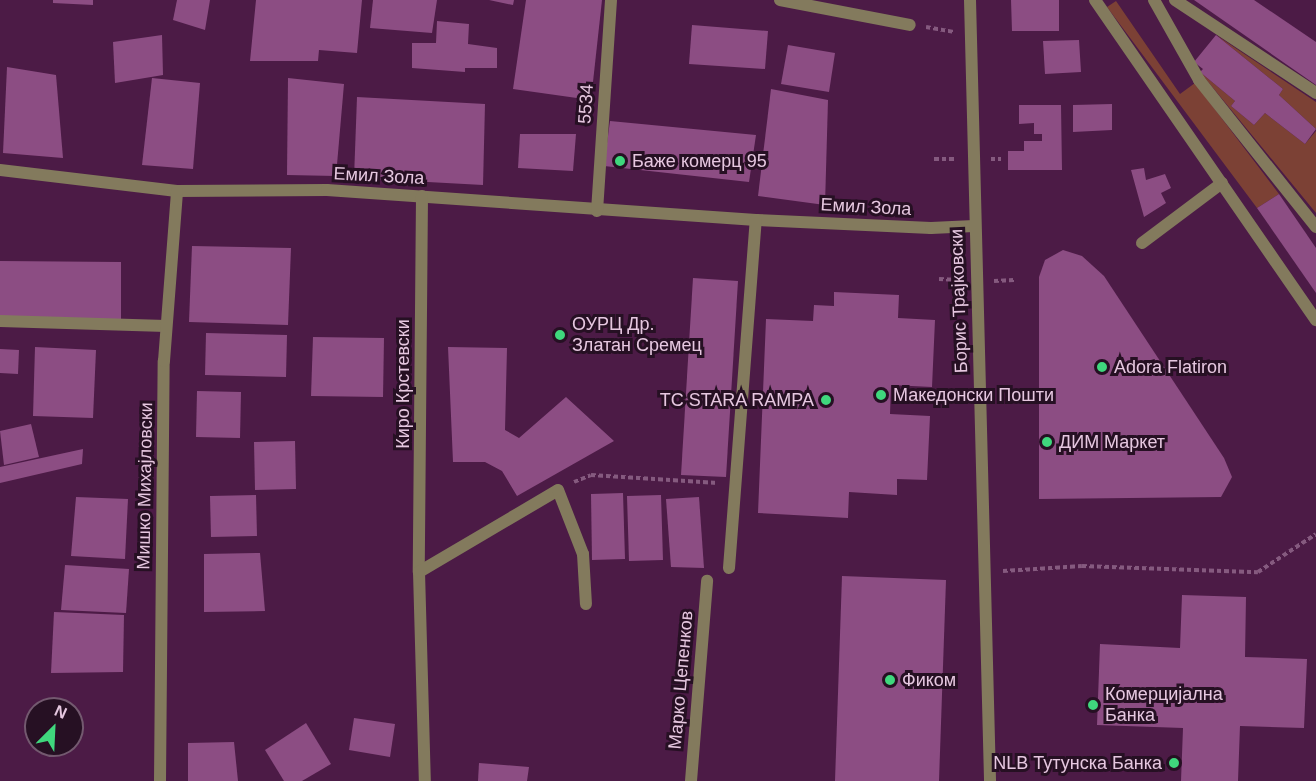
<!DOCTYPE html>
<meta charset="utf-8">
<style>
body{margin:0}
#map{position:relative;width:1316px;height:781px;overflow:hidden;background:#4c1b46;font-family:Arial,sans-serif}
div>[style]{position:absolute}
[style*='--x']{left:calc(var(--x)*1px);top:calc(var(--y)*1px);width:calc(var(--w)*1px);rotate:calc(var(--a)*1deg)}
.green>*{inset:0;background:#7c4135}
.building>*{inset:0;background:#8c4d83}
.path>*{height:4px;margin-top:-2px;transform-origin:0;background:repeating-linear-gradient(90deg,#855a7f 0 4.5px,transparent 0 7.5px)}
.service>*{height:12px;margin:-6px;padding:0 6px;transform-origin:6px;border-radius:6px;background:#837a5d}
.minor>*{height:12px;margin:-6px;padding:0 6px;transform-origin:6px;border-radius:6px;background:#837a5d}
.tertiary>*{height:12px;margin:-6px;padding:0 6px;transform-origin:6px;border-radius:6px;background:#837a5d}
.dots>*{width:16px;height:16px;translate:-50% -50%;box-sizing:border-box;border:3px solid #261023;border-radius:50%}
span{translate:-50% -50%;white-space:nowrap;text-align:center;line-height:1.15;-webkit-text-stroke:6px #261023;paint-order:stroke}
.street-label{font-size:18px;color:#e6c7e0}
.poi-label{font-size:18px;color:#e6c7e0}
.left{translate:0 -50%;text-align:left}
.right{translate:-100% -50%;text-align:right}
.north{position:absolute;left:24px;top:697px;width:60px;height:60px;box-sizing:border-box;background:#261023;border:2px solid #73596f;border-radius:50%;rotate:24deg;font-size:16px;font-weight:700;line-height:24px;text-align:center;color:#e6c7e0}
.north::after{content:'';display:block;margin:auto;width:21px;height:27px;background:#3fd77d;clip-path:polygon(50% 0,100% 100%,50% 72%,0 100%)}
</style>
<div id="map">
<div class="green">
<div style="clip-path:polygon(1116px 1px,1180px 94px,1195px 83px,1279px 194px,1257px 208px,1107px 7px)"></div>
<div style="clip-path:polygon(1216px 35px,1316px 102px,1316px 129px,1279px 95px,1283px 89px)"></div>
<div style="clip-path:polygon(1200px 72px,1235px 101px,1231px 106px,1254px 125px,1265px 113px,1305px 144px,1316px 131px,1316px 213px)"></div>
</div>
<div class="building">
<div style="clip-path:polygon(53px 0,93px 0,93px 5px,53px 3px)"></div>
<div style="clip-path:polygon(177px 0,210px 0,205px 30px,173px 20px)"></div>
<div style="clip-path:polygon(256px 0,362px 0,357px 53px,319px 50px,318px 61px,250px 61px)"></div>
<div style="clip-path:polygon(373px 0,437px 0,432px 33px,370px 28px)"></div>
<div style="clip-path:polygon(489px 0,514px 0,513px 5px)"></div>
<div style="clip-path:polygon(526px 0,602px 0,591px 100px,513px 89px)"></div>
<div style="clip-path:polygon(1011px 0,1059px 0,1059px 31px,1012px 31px)"></div>
<div style="clip-path:polygon(1194px 0,1254px 0,1316px 42px,1316px 85px)"></div>
<div style="clip-path:polygon(437px 21px,469px 24px,468px 44px,497px 48px,497px 68px,465px 68px,465px 72px,412px 68px,412px 43px,436px 43px)"></div>
<div style="clip-path:polygon(692px 25px,768px 31px,765px 69px,689px 64px)"></div>
<div style="clip-path:polygon(162px 35px,163px 75px,115px 83px,113px 42px)"></div>
<div style="clip-path:polygon(1216px 35px,1283px 89px,1279px 95px,1316px 129px,1305px 144px,1265px 113px,1254px 125px,1231px 106px,1235px 101px,1200px 72px,1203px 69px,1194px 62px)"></div>
<div style="clip-path:polygon(1079px 40px,1081px 72px,1045px 74px,1043px 41px)"></div>
<div style="clip-path:polygon(788px 45px,835px 53px,829px 92px,781px 84px)"></div>
<div style="clip-path:polygon(7px 67px,56px 75px,63px 158px,3px 153px)"></div>
<div style="clip-path:polygon(152px 78px,200px 83px,193px 169px,142px 165px)"></div>
<div style="clip-path:polygon(288px 78px,344px 84px,336px 176px,287px 175px)"></div>
<div style="clip-path:polygon(771px 89px,828px 100px,825px 205px,758px 196px)"></div>
<div style="clip-path:polygon(357px 97px,485px 104px,483px 185px,354px 178px)"></div>
<div style="clip-path:polygon(1112px 104px,1112px 130px,1073px 132px,1073px 105px)"></div>
<div style="clip-path:polygon(1019px 105px,1061px 105px,1062px 170px,1008px 170px,1008px 151px,1024px 151px,1024px 141px,1042px 141px,1042px 134px,1034px 134px,1034px 123px,1019px 124px)"></div>
<div style="clip-path:polygon(610px 121px,756px 135px,749px 182px,604px 166px)"></div>
<div style="clip-path:polygon(520px 134px,576px 134px,573px 171px,518px 168px)"></div>
<div style="clip-path:polygon(1144px 168px,1146px 180px,1165px 174px,1171px 188px,1161px 193px,1166px 203px,1144px 217px,1131px 170px)"></div>
<div style="clip-path:polygon(1279px 194px,1316px 248px,1316px 293px,1257px 208px)"></div>
<div style="clip-path:polygon(192px 246px,291px 248px,288px 325px,189px 322px)"></div>
<div style="clip-path:polygon(1063px 250px,1082px 256px,1104px 276px,1224px 458px,1232px 477px,1221px 497px,1039px 499px,1039px 277px,1045px 260px)"></div>
<div style="clip-path:polygon(0 261px,121px 262px,121px 321px,0 317px)"></div>
<div style="clip-path:polygon(693px 278px,738px 281px,726px 477px,681px 475px)"></div>
<div style="clip-path:polygon(834px 292px,899px 295px,898px 318px,935px 320px,932px 387px,891px 385px,890px 414px,930px 416px,927px 480px,897px 479px,897px 495px,849px 492px,848px 518px,758px 513px,766px 319px,813px 321px,814px 305px,834px 306px)"></div>
<div style="clip-path:polygon(206px 333px,287px 335px,286px 377px,205px 375px)"></div>
<div style="clip-path:polygon(313px 337px,384px 338px,383px 397px,311px 396px)"></div>
<div style="clip-path:polygon(35px 347px,96px 350px,93px 418px,33px 416px)"></div>
<div style="clip-path:polygon(448px 347px,507px 348px,505px 430px,519px 438px,566px 397px,614px 441px,517px 496px,502px 471px,485px 462px,453px 462px)"></div>
<div style="clip-path:polygon(0 349px,19px 350px,18px 374px,0 373px)"></div>
<div style="clip-path:polygon(197px 391px,241px 392px,240px 438px,196px 437px)"></div>
<div style="clip-path:polygon(31px 424px,39px 457px,4px 465px,0 431px)"></div>
<div style="clip-path:polygon(295px 441px,296px 489px,255px 490px,254px 442px)"></div>
<div style="clip-path:polygon(83px 449px,82px 464px,0 483px,0 467px)"></div>
<div style="clip-path:polygon(623px 493px,625px 559px,592px 560px,591px 494px)"></div>
<div style="clip-path:polygon(256px 495px,257px 536px,211px 537px,210px 496px)"></div>
<div style="clip-path:polygon(661px 495px,663px 560px,629px 561px,627px 496px)"></div>
<div style="clip-path:polygon(76px 497px,128px 499px,125px 559px,71px 556px)"></div>
<div style="clip-path:polygon(699px 497px,704px 568px,671px 567px,666px 499px)"></div>
<div style="clip-path:polygon(260px 553px,265px 611px,204px 612px,204px 554px)"></div>
<div style="clip-path:polygon(65px 565px,129px 569px,126px 613px,61px 610px)"></div>
<div style="clip-path:polygon(842px 576px,946px 580px,939px 781px,835px 781px)"></div>
<div style="clip-path:polygon(1182px 595px,1246px 597px,1245px 657px,1307px 659px,1304px 728px,1240px 726px,1238px 781px,1181px 781px,1183px 728px,1097px 725px,1100px 644px,1180px 648px)"></div>
<div style="clip-path:polygon(54px 612px,124px 615px,123px 672px,51px 673px)"></div>
<div style="clip-path:polygon(354px 718px,395px 724px,390px 757px,349px 750px)"></div>
<div style="clip-path:polygon(306px 723px,331px 764px,302px 781px,284px 781px,265px 750px)"></div>
<div style="clip-path:polygon(234px 742px,238px 781px,188px 781px,188px 743px)"></div>
<div style="clip-path:polygon(479px 763px,529px 767px,527px 781px,478px 781px)"></div>
</div>
<div class="path">
<div style="--x:926;--y:27;--w:28;--a:10"></div>
<div style="--x:934;--y:159;--w:23;--a:0"></div>
<div style="--x:991;--y:159;--w:10;--a:0"></div>
<div style="--x:939;--y:279;--w:20;--a:3"></div>
<div style="--x:994;--y:281;--w:20;--a:-3"></div>
<div style="--x:574;--y:482;--w:18;--a:-22"></div>
<div style="--x:591;--y:475;--w:127;--a:3.6"></div>
<div style="--x:1003;--y:571;--w:79;--a:-3.6"></div>
<div style="--x:1082;--y:566;--w:176;--a:2"></div>
<div style="--x:1258;--y:572;--w:69;--a:-33.2"></div>
</div>
<div class="service">
<div style="--x:1154;--y:0;--w:92;--a:60.6"></div>
<div style="--x:1199;--y:80;--w:188;--a:51.5"></div>
<div style="--x:1175;--y:0;--w:169;--a:33.4"></div>
<div style="--x:1142;--y:243;--w:100;--a:-36.9"></div>
</div>
<div class="minor">
<div style="--x:780;--y:0;--w:132;--a:10.9"></div>
<div style="--x:1095;--y:0;--w:389;--a:55.4"></div>
<div style="--x:0;--y:170;--w:178;--a:6.8"></div>
<div style="--x:177;--y:191;--w:150;--a:-0.4"></div>
<div style="--x:327;--y:190;--w:430;--a:4"></div>
<div style="--x:756;--y:220;--w:175;--a:2.6"></div>
<div style="--x:931;--y:228;--w:43;--a:-2.7"></div>
<div style="--x:422;--y:196;--w:376;--a:90.5"></div>
<div style="--x:419;--y:572;--w:209;--a:88.4"></div>
<div style="--x:597;--y:211;--w:211;--a:-86.2"></div>
<div style="--x:0;--y:321;--w:166;--a:1.7"></div>
<div style="--x:729;--y:568;--w:349;--a:-85.6"></div>
<div style="--x:419;--y:572;--w:161;--a:-30.5"></div>
<div style="--x:558;--y:490;--w:69;--a:68.7"></div>
<div style="--x:583;--y:554;--w:50;--a:86.6"></div>
<div style="--x:160;--y:781;--w:420;--a:-89.5"></div>
<div style="--x:164;--y:361;--w:170;--a:-85.6"></div>
<div style="--x:691;--y:781;--w:201;--a:-85.4"></div>
</div>
<div class="tertiary">
<div style="--x:970;--y:0;--w:781;--a:88.53"></div>
</div>
<div class="dots">
<div style="left:620px;top:161px;background:#3fd77d"></div>
<div style="left:560px;top:335px;background:#3fd77d"></div>
<div style="left:1102px;top:367px;background:#3fd77d"></div>
<div style="left:881px;top:395px;background:#3fd77d"></div>
<div style="left:826px;top:400px;background:#3fd77d"></div>
<div style="left:1047px;top:442px;background:#3fd77d"></div>
<div style="left:890px;top:680px;background:#3fd77d"></div>
<div style="left:1093px;top:705px;background:#3fd77d"></div>
<div style="left:1174px;top:763px;background:#3fd77d"></div>
</div>
<div class="street-label">
<span style="left:586px;top:104px;rotate:-86deg">5534</span>
<span style="left:379px;top:176px;rotate:3deg">Емил Зола</span>
<span style="left:866px;top:207px;rotate:3deg">Емил Зола</span>
<span style="left:959px;top:301px;rotate:-92deg">Борис Трајковски</span>
<span style="left:403px;top:384px;rotate:-90deg">Киро Крстевски</span>
<span style="left:145px;top:486px;rotate:-89deg">Мишко Михајловски</span>
<span style="left:681px;top:680px;rotate:-85deg">Марко Цепенков</span>
</div>
<div class="poi-label">
<span class="left" style="left:632px;top:161px">Баже комерц 95</span>
<span class="left" style="left:572px;top:335px">ОУРЦ Др.<br>Златан Сремец</span>
<span class="left" style="left:1114px;top:367px">Adora Flatiron</span>
<span class="left" style="left:893px;top:395px">Македонски Пошти</span>
<span class="right" style="left:814px;top:400px">TC STARA RAMPA</span>
<span class="left" style="left:1059px;top:442px">ДИМ Маркет</span>
<span class="left" style="left:902px;top:680px">Фиком</span>
<span class="left" style="left:1105px;top:705px">Комерцијална<br>Банка</span>
<span class="right" style="left:1162px;top:763px">NLB Тутунска Банка</span>
</div>
<div class="north">N</div>
</div>
